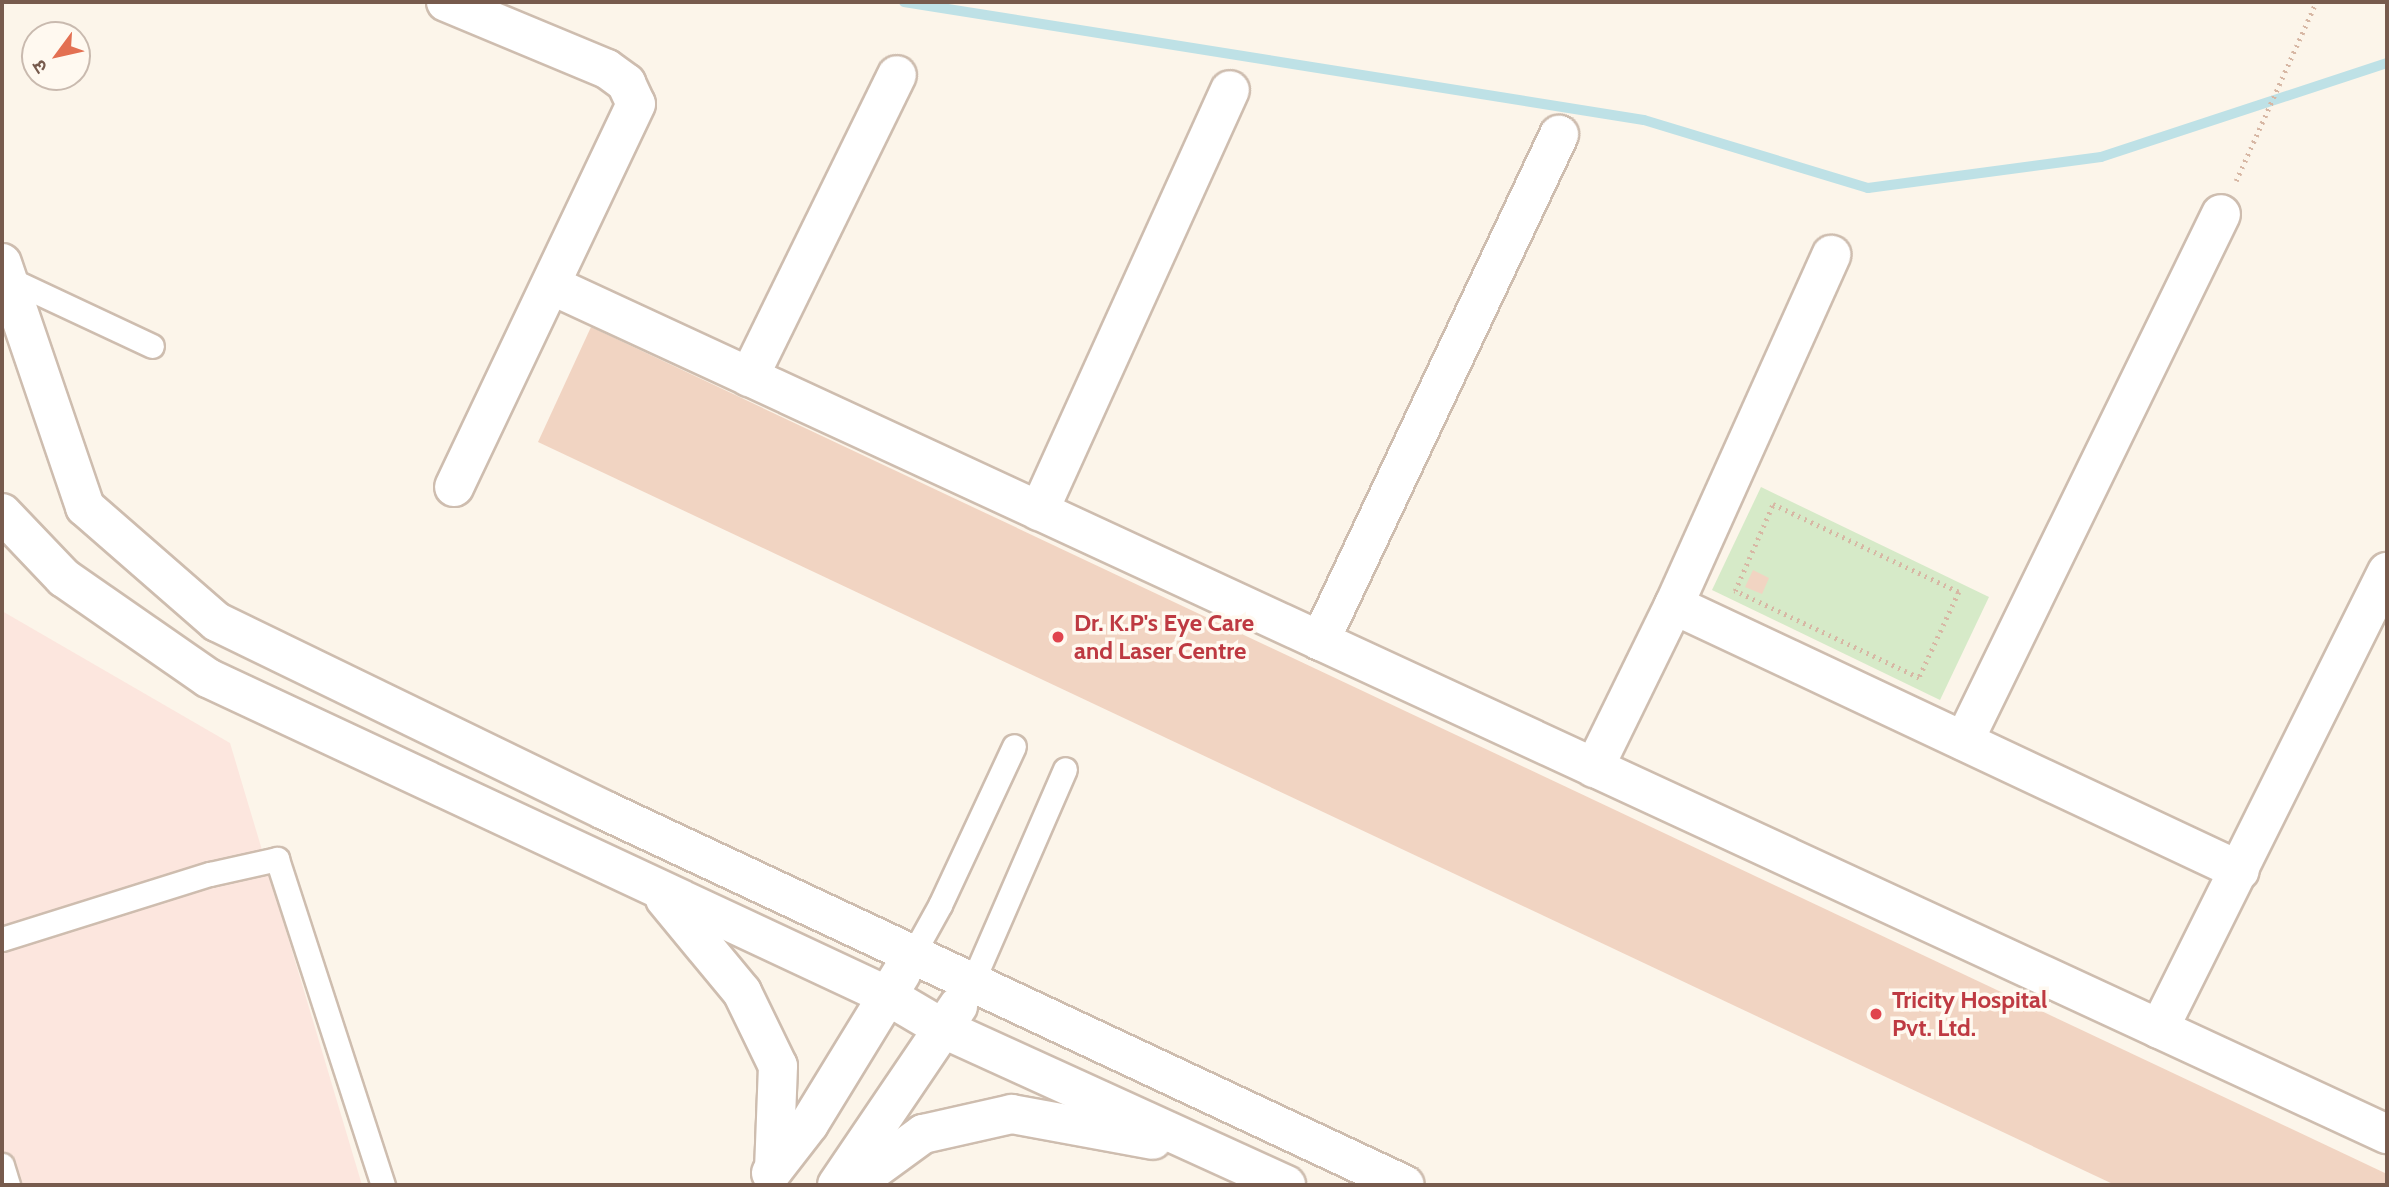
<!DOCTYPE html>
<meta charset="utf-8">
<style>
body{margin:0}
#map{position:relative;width:2389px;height:1187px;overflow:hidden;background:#fcf5ea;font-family:Cabin,"Noto Sans Devanagari",sans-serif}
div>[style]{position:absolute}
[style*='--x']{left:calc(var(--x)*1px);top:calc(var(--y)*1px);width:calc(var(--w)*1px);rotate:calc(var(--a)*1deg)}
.commercial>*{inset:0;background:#fce6de}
.green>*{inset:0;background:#d6eac8}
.stream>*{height:10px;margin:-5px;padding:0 5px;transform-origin:5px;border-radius:5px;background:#bee1e6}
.building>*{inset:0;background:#f1d4c2}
.path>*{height:4.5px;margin-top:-2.25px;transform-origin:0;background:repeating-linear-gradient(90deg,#d7b7a4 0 2px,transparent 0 7px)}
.roads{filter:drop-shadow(2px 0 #cebdaf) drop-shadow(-2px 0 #cebdaf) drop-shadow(0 2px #cebdaf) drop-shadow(0 -2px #cebdaf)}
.lane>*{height:23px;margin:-11.5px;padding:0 11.5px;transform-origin:11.5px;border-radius:11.5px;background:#fff}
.street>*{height:38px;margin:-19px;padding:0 19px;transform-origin:19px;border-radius:19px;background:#fff}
.secondary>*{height:38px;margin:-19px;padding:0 19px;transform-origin:19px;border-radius:19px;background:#fff}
.dots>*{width:19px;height:19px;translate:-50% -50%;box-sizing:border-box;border:4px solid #fff9f0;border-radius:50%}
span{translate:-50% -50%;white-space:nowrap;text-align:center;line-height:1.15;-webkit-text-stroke:7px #fff9f0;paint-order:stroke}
.health-label{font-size:24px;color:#be3a42;font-weight:700}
.left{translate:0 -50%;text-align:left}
.frame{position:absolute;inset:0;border:4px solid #775b4d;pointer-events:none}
.north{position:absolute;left:21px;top:21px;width:70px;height:70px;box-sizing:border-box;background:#fff9f0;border:2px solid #c9baaf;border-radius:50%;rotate:237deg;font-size:19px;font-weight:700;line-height:28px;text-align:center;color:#775b4d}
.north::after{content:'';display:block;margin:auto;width:24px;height:32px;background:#e37052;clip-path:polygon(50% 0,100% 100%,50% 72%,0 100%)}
</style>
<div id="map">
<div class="commercial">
<div style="clip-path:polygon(2px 611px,230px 743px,362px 1185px,2px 1185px)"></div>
</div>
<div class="green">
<div style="clip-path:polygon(1761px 487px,1989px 597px,1940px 700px,1712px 590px)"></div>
</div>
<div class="stream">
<div style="--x:904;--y:2;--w:749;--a:9.06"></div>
<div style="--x:1644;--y:120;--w:234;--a:16.9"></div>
<div style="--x:1868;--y:188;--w:235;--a:-7.6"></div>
<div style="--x:2101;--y:157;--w:301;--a:-18.2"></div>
</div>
<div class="building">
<div style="clip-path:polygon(591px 327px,2387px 1174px,2387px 1185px,2115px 1185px,538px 442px)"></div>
<div style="clip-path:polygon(1753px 570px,1769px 578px,1762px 594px,1745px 587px)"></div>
</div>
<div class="path">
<div style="--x:2236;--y:181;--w:196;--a:-65.9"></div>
<div style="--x:1773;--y:504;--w:206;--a:25.3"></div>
<div style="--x:1959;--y:592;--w:95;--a:114.9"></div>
<div style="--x:1919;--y:678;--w:204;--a:-154.7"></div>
<div style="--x:1735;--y:591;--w:95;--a:-66.4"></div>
</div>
<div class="roads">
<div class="lane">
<div style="--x:7;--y:278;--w:160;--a:25.1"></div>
<div style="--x:2;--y:939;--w:218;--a:-17.4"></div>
<div style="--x:210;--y:874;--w:69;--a:-12.6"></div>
<div style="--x:277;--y:859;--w:343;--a:72"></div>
<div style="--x:914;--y:952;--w:54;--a:-61"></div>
<div style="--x:940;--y:905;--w:175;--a:-65"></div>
<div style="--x:972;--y:983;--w:233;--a:-66.5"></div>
<div style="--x:2;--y:1165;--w:21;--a:73"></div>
</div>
<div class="street">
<div style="--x:446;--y:2;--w:174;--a:22.6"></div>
<div style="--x:607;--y:69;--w:24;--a:36"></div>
<div style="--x:626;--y:83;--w:23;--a:65"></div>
<div style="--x:636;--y:104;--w:424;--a:115.4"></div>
<div style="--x:551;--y:285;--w:2023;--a:24.82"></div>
<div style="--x:749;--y:377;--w:336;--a:-63.9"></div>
<div style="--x:1039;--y:511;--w:462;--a:-65.6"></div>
<div style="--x:1674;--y:605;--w:625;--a:25.17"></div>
<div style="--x:1320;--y:641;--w:560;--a:-64.72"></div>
<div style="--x:1964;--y:741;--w:586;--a:-64"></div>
<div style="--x:1594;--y:768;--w:182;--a:-63.9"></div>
<div style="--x:1674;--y:605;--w:384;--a:-65.8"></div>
<div style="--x:2159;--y:1029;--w:511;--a:-63.49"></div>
</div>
<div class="secondary">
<div style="--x:2;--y:263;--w:258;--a:71.2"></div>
<div style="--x:85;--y:507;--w:175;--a:41.1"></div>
<div style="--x:217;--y:622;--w:430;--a:25.9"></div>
<div style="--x:604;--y:810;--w:884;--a:25.09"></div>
<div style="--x:2;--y:513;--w:90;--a:46.4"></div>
<div style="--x:64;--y:578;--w:175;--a:34.8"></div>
<div style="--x:208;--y:678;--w:751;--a:25.06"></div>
<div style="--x:888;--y:996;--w:65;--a:30.5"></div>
<div style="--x:944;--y:1029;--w:376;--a:24.5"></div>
<div style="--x:665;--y:899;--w:121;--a:50.4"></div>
<div style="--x:742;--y:992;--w:82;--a:64.1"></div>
<div style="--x:778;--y:1066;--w:103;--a:92.2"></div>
<div style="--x:771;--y:1173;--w:62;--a:-52.2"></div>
<div style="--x:809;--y:1124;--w:176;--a:-58.5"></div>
<div style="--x:837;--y:1185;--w:216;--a:-55.9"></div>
<div style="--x:853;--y:1185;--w:87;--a:-36.1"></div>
<div style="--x:923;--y:1134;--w:91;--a:-12.7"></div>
<div style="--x:1012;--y:1114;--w:143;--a:10.4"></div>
</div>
</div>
<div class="dots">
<div style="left:1058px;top:637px;background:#e0444e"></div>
<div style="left:1876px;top:1014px;background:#e0444e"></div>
</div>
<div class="health-label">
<span class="left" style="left:1074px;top:637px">Dr. K.P's Eye Care<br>and Laser Centre</span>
<span class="left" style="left:1892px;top:1014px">Tricity Hospital<br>Pvt. Ltd.</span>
</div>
<div class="frame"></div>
<div class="north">उ</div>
</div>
